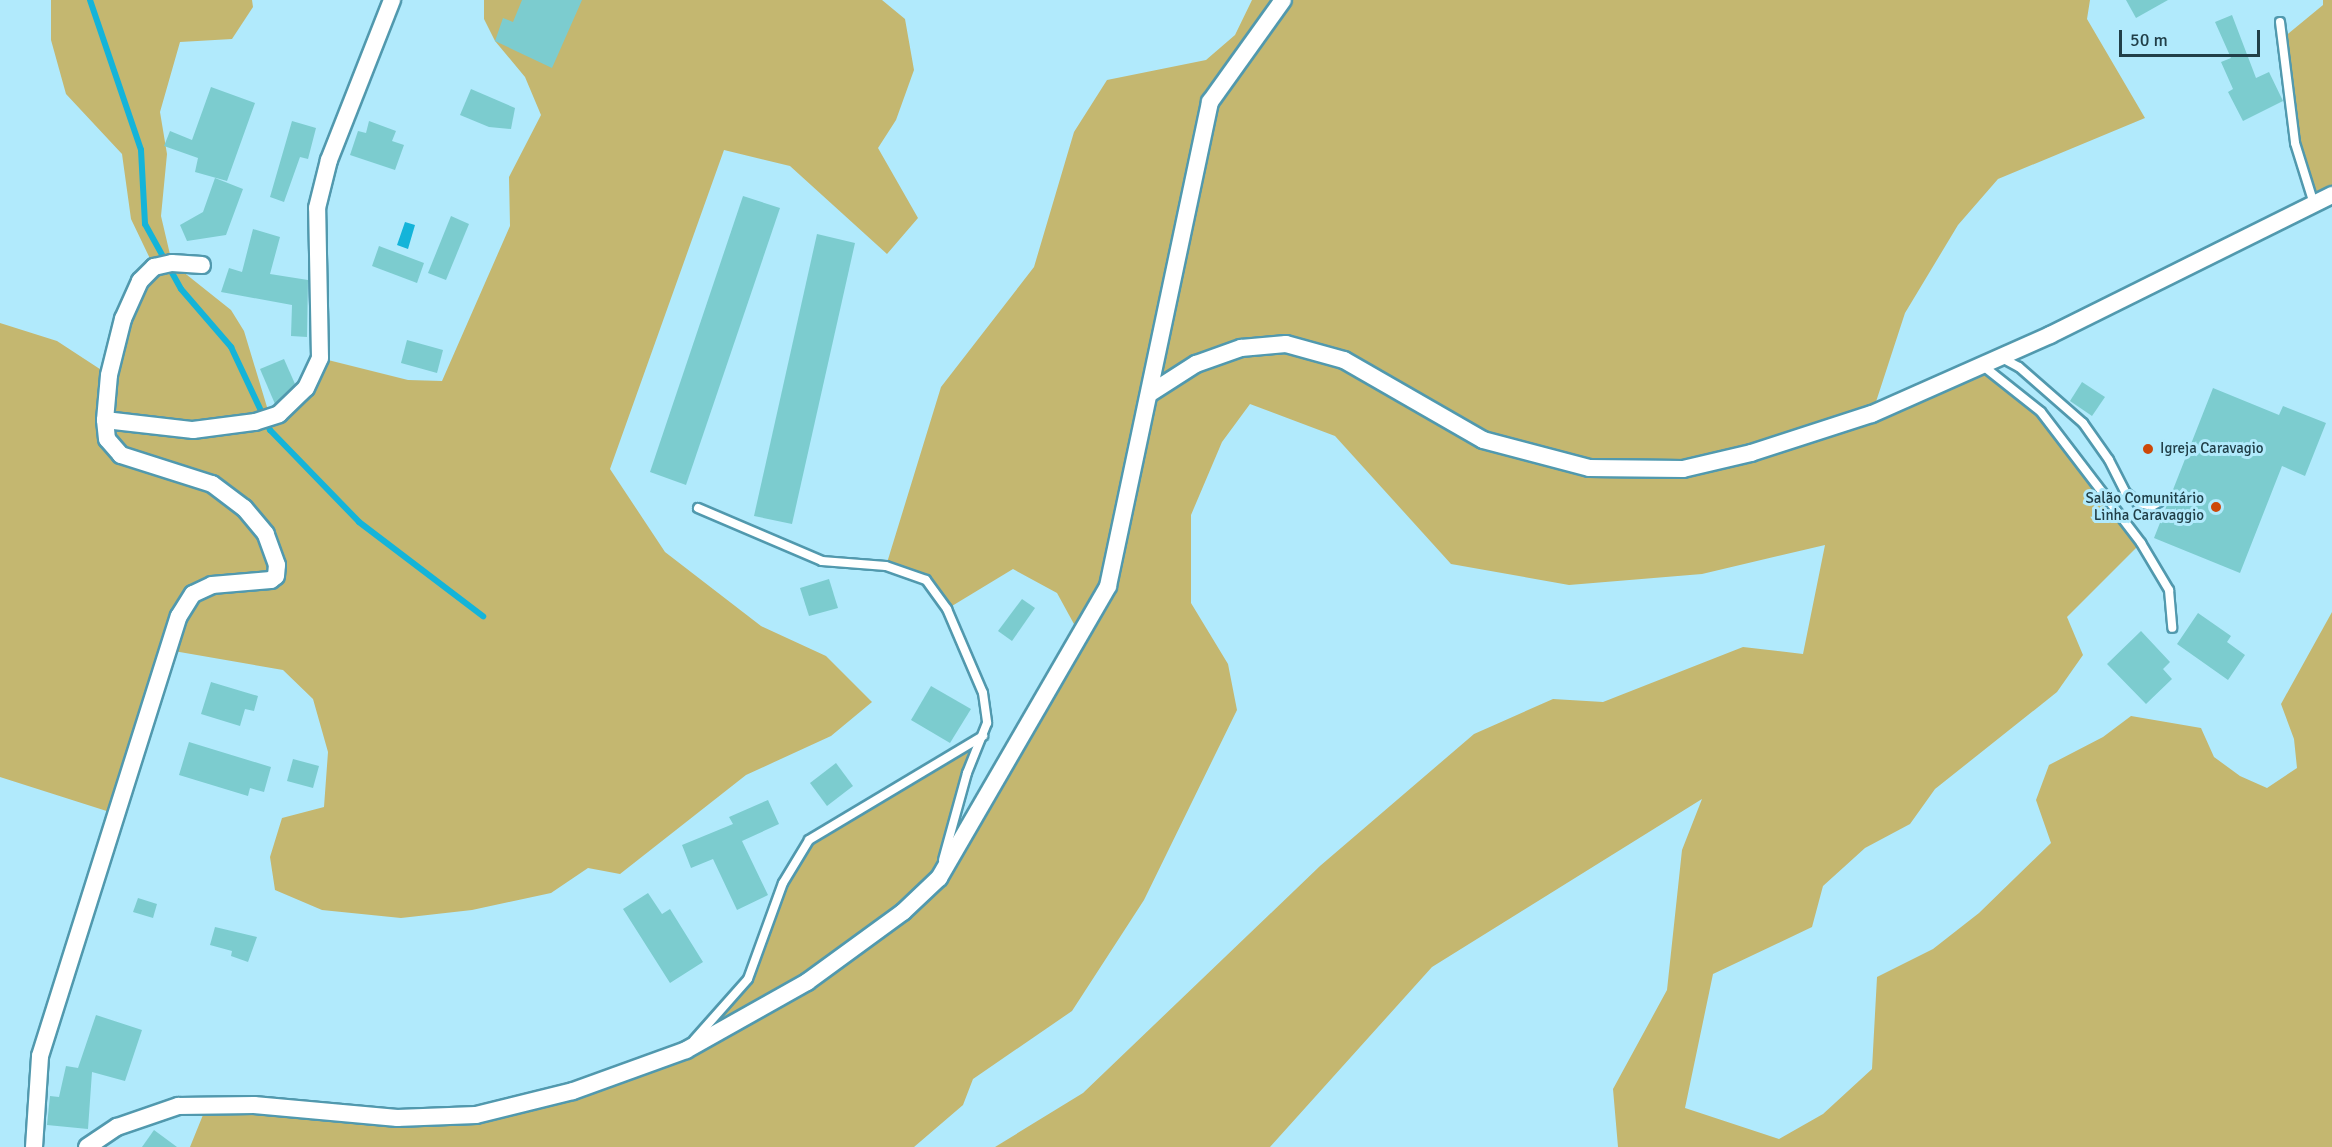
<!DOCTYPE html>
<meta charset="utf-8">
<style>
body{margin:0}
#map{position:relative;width:2332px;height:1147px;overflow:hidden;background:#b1eafc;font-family:Signika,sans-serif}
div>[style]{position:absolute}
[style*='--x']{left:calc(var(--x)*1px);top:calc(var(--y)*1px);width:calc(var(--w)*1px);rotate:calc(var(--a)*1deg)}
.green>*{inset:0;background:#c4b770}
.water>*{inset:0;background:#14b4d9}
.stream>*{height:6px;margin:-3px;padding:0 3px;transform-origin:3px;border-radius:3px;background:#14b4d9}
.building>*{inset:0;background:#7ccccf}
.roads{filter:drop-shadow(2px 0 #5199ae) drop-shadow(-2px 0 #5199ae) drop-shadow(0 2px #5199ae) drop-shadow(0 -2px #5199ae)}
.lane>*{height:8px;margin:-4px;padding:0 4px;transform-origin:4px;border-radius:4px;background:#fff}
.street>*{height:16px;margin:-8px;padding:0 8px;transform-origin:8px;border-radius:8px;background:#fff}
.dots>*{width:16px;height:16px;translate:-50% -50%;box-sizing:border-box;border:3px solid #b1eafc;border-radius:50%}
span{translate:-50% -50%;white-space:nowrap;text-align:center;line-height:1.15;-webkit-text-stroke:6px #b1eafc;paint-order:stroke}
.poi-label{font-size:15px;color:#213f48}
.left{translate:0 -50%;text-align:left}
.right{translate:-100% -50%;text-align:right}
.scale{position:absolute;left:2119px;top:30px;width:141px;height:27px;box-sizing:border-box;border:3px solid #213f48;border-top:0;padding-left:8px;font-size:18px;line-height:21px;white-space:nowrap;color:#213f48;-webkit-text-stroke:4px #b1eafc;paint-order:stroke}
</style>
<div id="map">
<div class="green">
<div style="clip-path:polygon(51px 0,252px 0,253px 7px,232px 39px,180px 42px,160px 112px,167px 154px,161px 216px,172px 263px,231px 310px,244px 331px,270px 417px,279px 413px,320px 358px,408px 380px,442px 381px,510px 226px,509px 177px,541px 115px,525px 77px,495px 41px,484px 19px,484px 0,882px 0,905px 19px,914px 70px,896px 120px,878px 148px,918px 218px,887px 254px,790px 166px,724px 150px,610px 469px,665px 552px,761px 626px,826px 656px,872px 702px,831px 736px,746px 775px,620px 874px,588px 868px,551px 893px,472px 910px,401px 918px,322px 910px,275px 890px,270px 857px,282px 818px,324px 807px,328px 752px,313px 699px,283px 670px,168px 650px,116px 814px,0 777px,0 323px,57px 341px,109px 375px,123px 319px,154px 267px,131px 219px,122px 154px,66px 94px,51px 40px)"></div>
<div style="clip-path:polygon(1252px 0,2090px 0,2087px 19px,2145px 118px,1998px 179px,1958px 225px,1905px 313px,1872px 414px,1982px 365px,2041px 412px,2141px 543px,2067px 617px,2083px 655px,2057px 692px,1935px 789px,1910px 824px,1865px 848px,1823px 886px,1812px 927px,1713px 974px,1685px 1108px,1779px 1139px,1823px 1114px,1872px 1069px,1877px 977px,1933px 949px,1979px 913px,2051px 843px,2036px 800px,2049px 765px,2103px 737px,2131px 716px,2201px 728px,2214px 757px,2240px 776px,2267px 788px,2297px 768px,2294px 739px,2281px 704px,2332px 612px,2332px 1147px,1618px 1147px,1613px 1089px,1667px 990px,1682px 850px,1702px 799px,1432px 967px,1270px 1147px,995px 1147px,1083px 1093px,1320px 866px,1474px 734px,1553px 699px,1603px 702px,1743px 647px,1803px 654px,1825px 545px,1702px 574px,1569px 585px,1451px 564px,1335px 436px,1250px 404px,1222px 442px,1191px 515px,1191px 603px,1228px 664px,1237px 710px,1144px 900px,1072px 1011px,973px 1079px,963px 1105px,914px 1147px,190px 1147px,207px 1105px,476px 1115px,685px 1050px,748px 979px,783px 883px,809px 840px,983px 736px,940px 875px,1080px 635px,1057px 593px,1013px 569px,947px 609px,926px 580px,886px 566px,941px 387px,1034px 267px,1074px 132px,1107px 80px,1206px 60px,1235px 35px)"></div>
<div style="clip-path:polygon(2323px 0,2332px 0,2332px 195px,2314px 204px,2295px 143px,2283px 38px,2323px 5px)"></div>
</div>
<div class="water">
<div style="clip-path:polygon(405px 222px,415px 225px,408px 249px,397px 245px)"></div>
</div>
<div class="stream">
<div style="--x:90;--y:0;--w:158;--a:71.2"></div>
<div style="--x:141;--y:150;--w:74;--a:86.9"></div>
<div style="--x:145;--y:224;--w:74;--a:61"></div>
<div style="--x:181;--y:289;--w:77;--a:49.2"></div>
<div style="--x:231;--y:347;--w:92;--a:64.8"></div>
<div style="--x:270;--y:430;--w:128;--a:45.9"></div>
<div style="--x:359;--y:522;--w:156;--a:37.2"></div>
</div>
<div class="building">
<div style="clip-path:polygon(522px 0,582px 0,552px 68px,495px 41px,503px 18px,513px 22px)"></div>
<div style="clip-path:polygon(2126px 0,2168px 0,2136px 18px)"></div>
<div style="clip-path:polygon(2232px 15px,2256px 78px,2269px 72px,2283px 101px,2243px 121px,2228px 92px,2233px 89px,2221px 62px,2231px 58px,2215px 22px)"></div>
<div style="clip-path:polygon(211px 87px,255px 103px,227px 181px,195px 172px,198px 158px,164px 146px,170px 131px,192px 140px)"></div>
<div style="clip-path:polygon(471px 89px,515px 108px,511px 129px,489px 127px,460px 115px)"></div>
<div style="clip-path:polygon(292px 121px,316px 128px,308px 159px,300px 157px,284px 202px,270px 197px)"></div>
<div style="clip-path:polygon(369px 121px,396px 131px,392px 141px,404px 145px,395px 170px,350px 155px,358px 131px,366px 133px)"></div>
<div style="clip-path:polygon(215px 178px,243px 189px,226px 235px,187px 241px,180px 225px,203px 212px)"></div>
<div style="clip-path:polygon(743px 196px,780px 208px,686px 485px,650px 472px)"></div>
<div style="clip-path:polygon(451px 216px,469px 224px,446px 280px,428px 273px)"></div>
<div style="clip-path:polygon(253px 229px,280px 237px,270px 274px,308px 280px,307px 337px,291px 336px,292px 305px,221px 292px,229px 268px,242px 272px)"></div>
<div style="clip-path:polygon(817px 234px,855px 243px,792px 524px,754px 516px)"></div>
<div style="clip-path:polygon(379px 246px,424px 263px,417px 283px,372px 266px)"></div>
<div style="clip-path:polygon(407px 340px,443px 350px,437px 373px,401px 363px)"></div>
<div style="clip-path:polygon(284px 359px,295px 384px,275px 404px,260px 369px)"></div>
<div style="clip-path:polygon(2082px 382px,2105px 397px,2092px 416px,2070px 401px)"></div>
<div style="clip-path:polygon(2213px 388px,2279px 415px,2283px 406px,2326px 423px,2305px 476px,2282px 466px,2240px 573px,2154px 538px)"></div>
<div style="clip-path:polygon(829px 579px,838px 608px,809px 616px,800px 588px)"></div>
<div style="clip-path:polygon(1022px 599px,1035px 608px,1012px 641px,998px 631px)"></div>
<div style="clip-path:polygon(2198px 613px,2231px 636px,2227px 642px,2245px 655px,2228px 680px,2177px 644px)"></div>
<div style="clip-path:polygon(2141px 631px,2170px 662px,2163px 669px,2172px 679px,2146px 704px,2107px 664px)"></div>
<div style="clip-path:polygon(211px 682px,258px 696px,254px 711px,245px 709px,240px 726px,201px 714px)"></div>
<div style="clip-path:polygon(931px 686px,971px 709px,950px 743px,911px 720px)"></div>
<div style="clip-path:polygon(189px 742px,271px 767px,264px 792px,250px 788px,248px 796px,179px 775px)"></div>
<div style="clip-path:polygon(293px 759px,319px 766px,313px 788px,287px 781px)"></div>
<div style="clip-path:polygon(836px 763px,853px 786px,827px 806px,810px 783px)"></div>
<div style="clip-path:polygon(768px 800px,779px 824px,742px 841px,768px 895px,737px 910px,713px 859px,691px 868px,682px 845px,733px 824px,729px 817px)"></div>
<div style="clip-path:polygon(648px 893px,662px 914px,670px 909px,703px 962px,670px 983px,623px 909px)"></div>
<div style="clip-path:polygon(138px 898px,157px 904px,153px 918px,133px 912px)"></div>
<div style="clip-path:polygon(215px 927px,257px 937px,248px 962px,231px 956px,232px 951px,210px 945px)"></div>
<div style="clip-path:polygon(96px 1015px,142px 1030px,125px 1081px,92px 1072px,88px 1129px,47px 1125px,50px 1096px,59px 1097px,66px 1066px,78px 1068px)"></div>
<div style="clip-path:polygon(154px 1130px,177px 1147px,142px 1147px)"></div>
</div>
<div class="roads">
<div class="lane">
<div style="--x:2280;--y:22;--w:122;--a:82.9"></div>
<div style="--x:2295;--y:143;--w:64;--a:72.7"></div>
<div style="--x:2000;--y:357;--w:21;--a:28"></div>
<div style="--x:2019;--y:367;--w:85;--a:41.2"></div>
<div style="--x:2083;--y:423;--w:45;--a:54.9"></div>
<div style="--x:2109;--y:460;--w:36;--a:63"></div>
<div style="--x:2125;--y:492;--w:17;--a:40"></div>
<div style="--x:2138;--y:503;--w:14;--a:12"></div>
<div style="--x:2152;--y:506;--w:8;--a:-30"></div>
<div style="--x:1982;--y:365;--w:75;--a:38.5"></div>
<div style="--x:2041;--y:412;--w:165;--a:52.6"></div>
<div style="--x:2141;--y:543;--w:55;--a:59.2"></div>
<div style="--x:2169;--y:590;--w:38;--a:85"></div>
<div style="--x:698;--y:508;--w:135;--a:23.1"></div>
<div style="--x:822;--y:561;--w:64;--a:4.5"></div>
<div style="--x:886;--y:566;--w:42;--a:19.3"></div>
<div style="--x:926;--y:580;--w:36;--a:54"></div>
<div style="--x:947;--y:609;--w:91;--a:66.8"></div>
<div style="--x:983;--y:693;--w:30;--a:82"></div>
<div style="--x:987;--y:723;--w:54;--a:111.8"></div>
<div style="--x:967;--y:773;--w:90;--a:105.4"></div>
<div style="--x:694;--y:1040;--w:81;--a:-48.5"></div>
<div style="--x:748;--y:979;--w:102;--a:-70"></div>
<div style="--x:783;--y:883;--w:50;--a:-58.8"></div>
<div style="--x:809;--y:840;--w:203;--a:-30.9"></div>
</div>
<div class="street">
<div style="--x:1149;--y:394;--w:56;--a:-32.6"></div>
<div style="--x:1196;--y:364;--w:48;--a:-19.6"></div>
<div style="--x:1241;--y:348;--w:45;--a:-5.1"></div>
<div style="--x:1286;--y:344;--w:60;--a:15.4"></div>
<div style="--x:1344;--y:360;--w:160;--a:29.9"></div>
<div style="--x:1483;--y:440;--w:110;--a:14.8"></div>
<div style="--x:1589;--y:468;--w:94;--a:0.6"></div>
<div style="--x:1683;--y:469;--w:70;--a:-13.2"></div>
<div style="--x:1751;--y:453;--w:127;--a:-17.9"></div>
<div style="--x:1872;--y:414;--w:195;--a:-23.9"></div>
<div style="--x:2050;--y:335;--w:315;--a:-26.4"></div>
<div style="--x:105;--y:420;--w:89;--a:6.5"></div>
<div style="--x:193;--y:430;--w:63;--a:-7.4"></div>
<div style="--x:255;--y:422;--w:25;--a:-18"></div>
<div style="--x:279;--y:414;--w:37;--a:-44"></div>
<div style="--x:306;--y:388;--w:33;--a:-65"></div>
<div style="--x:320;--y:358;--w:150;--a:-91.1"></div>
<div style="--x:317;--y:208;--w:49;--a:-76"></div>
<div style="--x:329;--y:160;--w:172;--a:-68.5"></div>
<div style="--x:34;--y:1147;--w:91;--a:-86.2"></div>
<div style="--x:40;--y:1056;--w:461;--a:-72.5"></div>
<div style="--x:179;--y:616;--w:26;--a:-58"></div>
<div style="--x:193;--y:594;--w:21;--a:-25"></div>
<div style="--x:212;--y:585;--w:59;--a:-4.8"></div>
<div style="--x:271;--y:580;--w:6;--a:-39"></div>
<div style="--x:276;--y:576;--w:11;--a:-85"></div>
<div style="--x:277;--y:565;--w:33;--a:-110"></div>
<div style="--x:266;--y:534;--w:34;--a:-130"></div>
<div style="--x:244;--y:508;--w:40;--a:-143"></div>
<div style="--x:212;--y:484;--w:96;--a:-162.3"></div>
<div style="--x:121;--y:455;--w:21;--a:-131"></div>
<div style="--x:107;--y:439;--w:19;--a:-96"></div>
<div style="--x:105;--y:420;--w:45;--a:-84.9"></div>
<div style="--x:109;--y:375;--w:58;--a:-76"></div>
<div style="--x:123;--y:319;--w:42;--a:-65.9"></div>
<div style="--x:140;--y:281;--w:20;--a:-45"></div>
<div style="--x:154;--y:267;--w:18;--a:-13"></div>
<div style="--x:172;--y:263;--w:30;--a:4"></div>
<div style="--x:87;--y:1147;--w:36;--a:-34"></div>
<div style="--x:117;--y:1127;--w:65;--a:-19"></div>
<div style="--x:178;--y:1106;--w:76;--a:-0.8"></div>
<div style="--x:254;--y:1105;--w:144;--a:5.2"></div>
<div style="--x:397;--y:1118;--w:79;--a:-2.2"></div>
<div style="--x:476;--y:1115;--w:100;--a:-13.9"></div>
<div style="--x:573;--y:1091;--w:120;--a:-19.9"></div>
<div style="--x:686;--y:1050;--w:139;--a:-29.3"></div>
<div style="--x:807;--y:982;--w:119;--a:-36.1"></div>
<div style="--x:903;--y:912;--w:50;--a:-43.4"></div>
<div style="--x:939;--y:878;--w:337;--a:-59.9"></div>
<div style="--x:1108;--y:586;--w:495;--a:-78.1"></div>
<div style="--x:1210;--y:102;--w:125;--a:-54.4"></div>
</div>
</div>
<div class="dots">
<div style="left:2148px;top:449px;background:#cd4808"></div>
<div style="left:2216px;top:507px;background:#cd4808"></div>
</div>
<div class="poi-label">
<span class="left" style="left:2160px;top:449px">Igreja Caravagio</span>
<span class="right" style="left:2204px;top:507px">Salão Comunitário<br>Linha Caravaggio</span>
</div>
<div class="scale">50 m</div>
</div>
